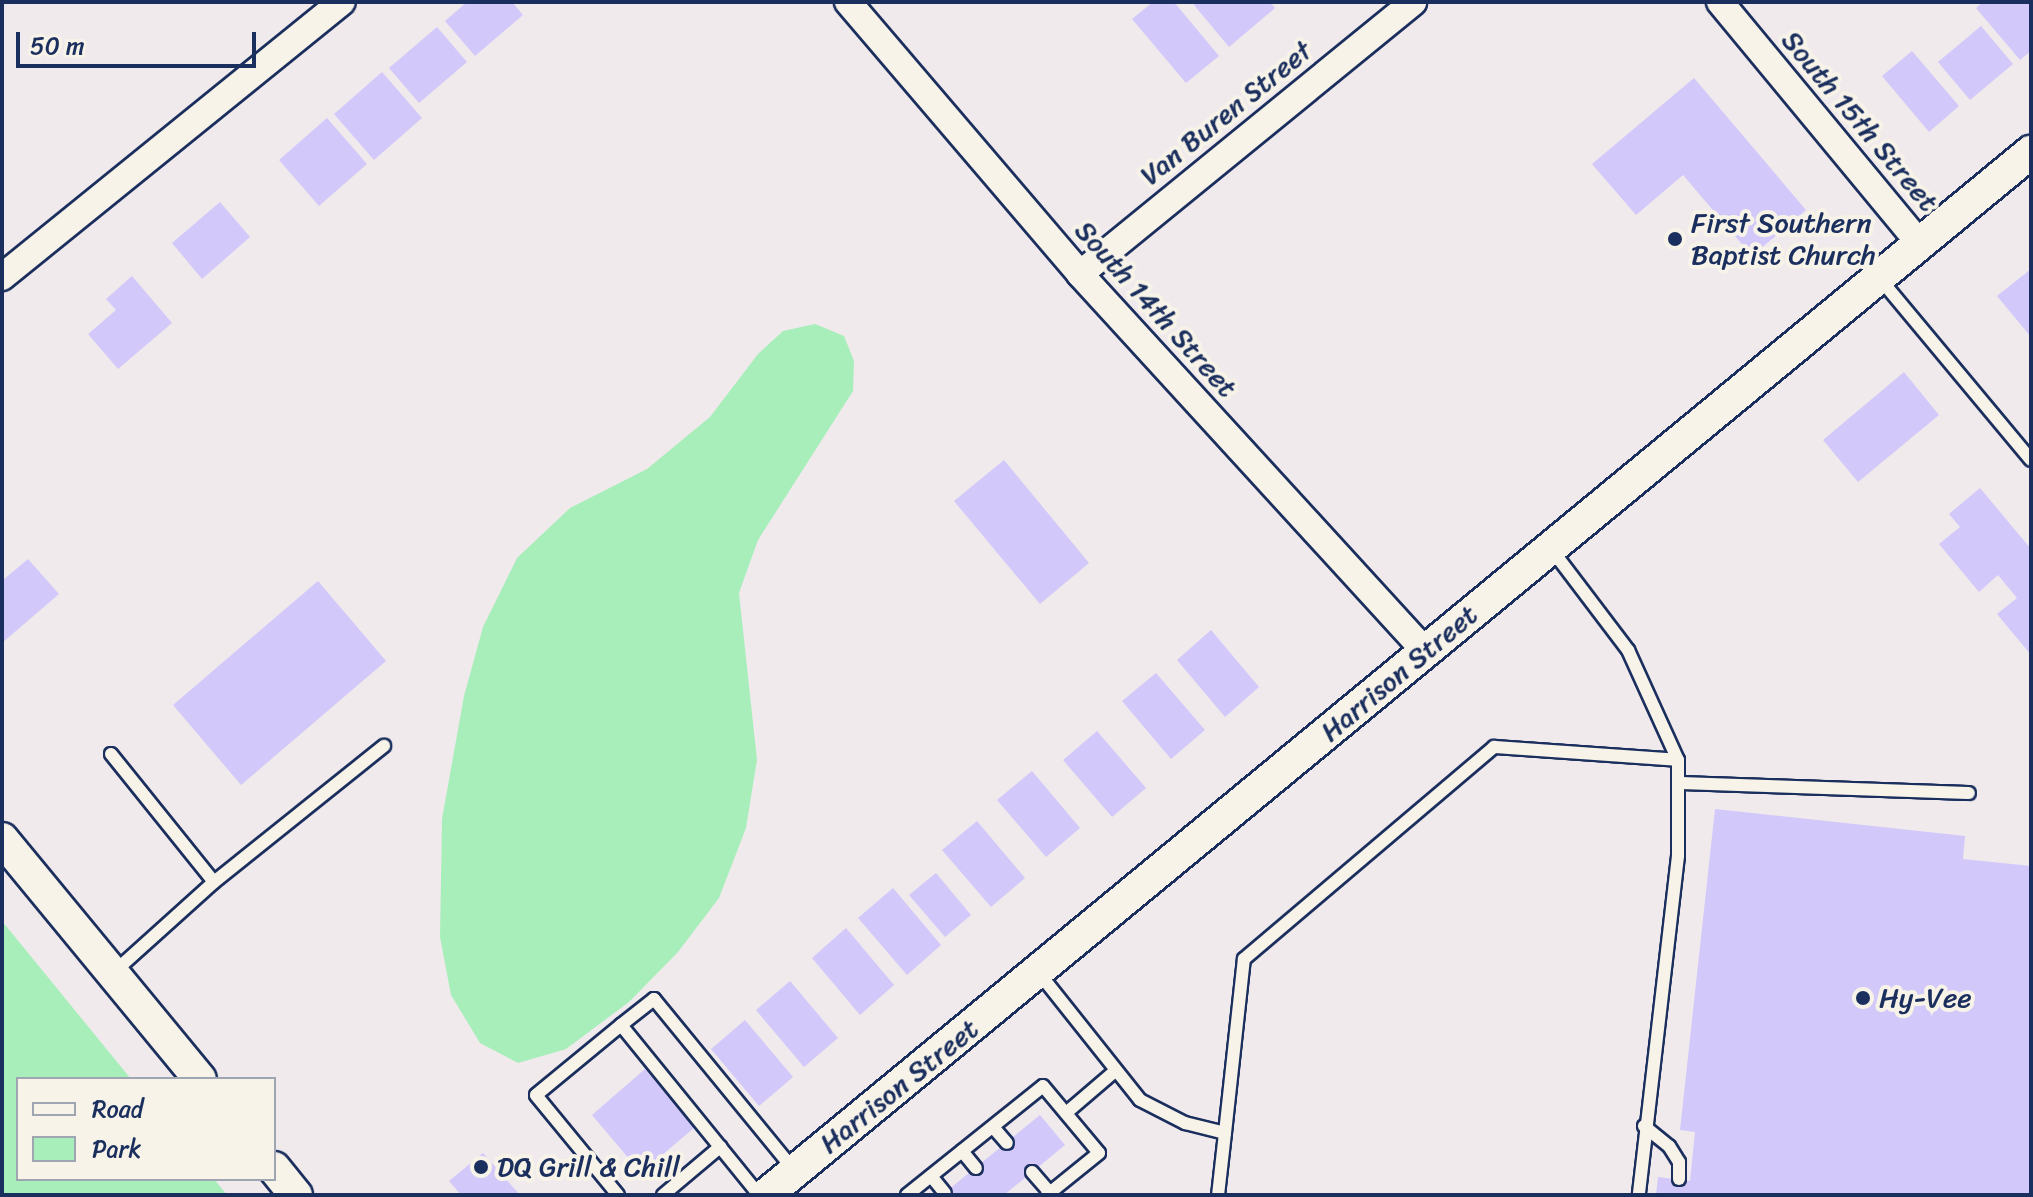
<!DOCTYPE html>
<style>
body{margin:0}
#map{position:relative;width:2033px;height:1197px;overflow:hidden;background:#f0eaec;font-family:Sriracha,sans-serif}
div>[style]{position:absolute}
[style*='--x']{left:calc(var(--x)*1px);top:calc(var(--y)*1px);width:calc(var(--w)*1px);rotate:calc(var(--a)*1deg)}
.green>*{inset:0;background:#a8eeba}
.building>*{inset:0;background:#d2c8fa}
.roads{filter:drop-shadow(2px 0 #1b2f5e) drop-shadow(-2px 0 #1b2f5e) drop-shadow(0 2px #1b2f5e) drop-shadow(0 -2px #1b2f5e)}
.service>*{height:12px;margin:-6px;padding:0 6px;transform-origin:6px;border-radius:6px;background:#f7f3e8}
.minor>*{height:26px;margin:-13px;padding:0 13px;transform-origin:13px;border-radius:13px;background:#f7f3e8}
.tertiary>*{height:32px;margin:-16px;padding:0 16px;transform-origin:16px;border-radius:16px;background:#f7f3e8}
.dots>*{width:22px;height:22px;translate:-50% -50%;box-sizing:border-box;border:4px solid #f7f3e8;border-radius:50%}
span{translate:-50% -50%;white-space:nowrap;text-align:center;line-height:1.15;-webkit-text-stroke:8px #f7f3e8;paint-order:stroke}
.street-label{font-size:28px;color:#1b2f5e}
.poi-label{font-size:28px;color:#1b2f5e}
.left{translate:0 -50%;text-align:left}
.frame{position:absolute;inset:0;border:4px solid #1b2f5e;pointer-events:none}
.legend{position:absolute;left:16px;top:1077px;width:260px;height:104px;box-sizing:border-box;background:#f7f3e8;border:2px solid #9fa5b1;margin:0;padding:10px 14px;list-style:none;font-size:24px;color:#1b2f5e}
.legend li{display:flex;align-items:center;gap:16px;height:40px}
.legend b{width:40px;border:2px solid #9fa5b1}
.scale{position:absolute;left:16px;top:32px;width:240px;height:36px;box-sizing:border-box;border:4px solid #1b2f5e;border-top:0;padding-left:10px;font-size:24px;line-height:28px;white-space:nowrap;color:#1b2f5e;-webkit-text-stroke:6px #f7f3e8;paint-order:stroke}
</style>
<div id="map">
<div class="green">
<div style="clip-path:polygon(815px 324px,844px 336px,854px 361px,853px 391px,758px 540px,739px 593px,757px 760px,746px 828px,719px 898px,678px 952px,629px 1002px,566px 1049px,518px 1063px,480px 1043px,451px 995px,440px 937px,442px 819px,464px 696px,483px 627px,517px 558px,570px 508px,647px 469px,710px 417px,758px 354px,783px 331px)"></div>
<div style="clip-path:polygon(2px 921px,131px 1079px,18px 1079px,18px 1179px,214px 1179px,227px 1195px,2px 1195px)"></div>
</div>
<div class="building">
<div style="clip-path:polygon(467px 2px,512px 2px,523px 15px,475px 56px,445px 21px)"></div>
<div style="clip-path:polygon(1153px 2px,1174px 2px,1219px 56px,1186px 83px,1132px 19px)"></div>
<div style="clip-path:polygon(1197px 2px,1270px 2px,1275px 8px,1229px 47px,1194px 5px)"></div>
<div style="clip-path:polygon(1983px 2px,2031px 2px,2031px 51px,2020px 60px,1976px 8px)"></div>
<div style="clip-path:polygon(1981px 26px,2013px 64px,1970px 100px,1938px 62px)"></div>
<div style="clip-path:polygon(437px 27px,467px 62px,419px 103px,389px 68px)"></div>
<div style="clip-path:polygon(1912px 51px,1959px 106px,1929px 132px,1882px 76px)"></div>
<div style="clip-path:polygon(382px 72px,422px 118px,374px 160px,334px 114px)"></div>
<div style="clip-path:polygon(1694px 78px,1806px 210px,1752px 256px,1683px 175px,1636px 215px,1592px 164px)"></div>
<div style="clip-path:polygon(327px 118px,367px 164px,319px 206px,279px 160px)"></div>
<div style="clip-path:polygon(220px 202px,250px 237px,202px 279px,172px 243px)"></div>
<div style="clip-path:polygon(2031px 269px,2031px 337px,1997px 296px)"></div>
<div style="clip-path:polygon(132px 276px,172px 323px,118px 369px,88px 334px,116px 310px,106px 299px)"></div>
<div style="clip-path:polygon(1904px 372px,1939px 415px,1858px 482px,1823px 440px)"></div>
<div style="clip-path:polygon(1004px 460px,1089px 563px,1040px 604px,954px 501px)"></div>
<div style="clip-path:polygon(1980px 488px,2031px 549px,2031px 655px,1997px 614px,2017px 598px,1998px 575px,1979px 592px,1939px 544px,1960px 527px,1949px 514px)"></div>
<div style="clip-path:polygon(28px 559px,59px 594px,2px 643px,2px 581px)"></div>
<div style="clip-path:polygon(318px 581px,386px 661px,241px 785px,173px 705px)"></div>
<div style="clip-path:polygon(1211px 630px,1259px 687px,1225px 717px,1177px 660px)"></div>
<div style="clip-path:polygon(1156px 673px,1205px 730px,1171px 759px,1122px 701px)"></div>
<div style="clip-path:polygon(1097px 731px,1146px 788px,1112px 817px,1063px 760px)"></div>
<div style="clip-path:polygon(1032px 771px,1080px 828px,1046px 857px,997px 800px)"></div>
<div style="clip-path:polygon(1715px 809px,1965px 836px,1963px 859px,2031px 866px,2031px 1195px,1656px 1195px,1658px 1177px,1690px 1181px,1695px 1132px,1680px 1130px)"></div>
<div style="clip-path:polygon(977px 821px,1025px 878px,991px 907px,942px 850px)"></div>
<div style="clip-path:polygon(936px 873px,971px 915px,945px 937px,909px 895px)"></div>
<div style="clip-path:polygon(893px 888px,941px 945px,907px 975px,858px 918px)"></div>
<div style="clip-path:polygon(846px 928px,894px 985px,860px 1015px,812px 958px)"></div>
<div style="clip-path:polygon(790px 981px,838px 1038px,804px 1067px,756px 1010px)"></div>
<div style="clip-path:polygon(745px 1020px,793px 1077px,759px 1106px,711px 1049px)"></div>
<div style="clip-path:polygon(645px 1069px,695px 1127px,641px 1173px,592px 1115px)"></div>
<div style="clip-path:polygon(1040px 1115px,1065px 1145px,1004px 1195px,942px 1195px)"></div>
<div style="clip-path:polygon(483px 1153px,520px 1195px,461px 1195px,449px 1181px)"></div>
</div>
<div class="roads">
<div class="service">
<div style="--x:1881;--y:280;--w:234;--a:50.2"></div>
<div style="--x:1552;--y:550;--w:126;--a:52.8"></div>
<div style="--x:1628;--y:650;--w:121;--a:65.6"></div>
<div style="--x:1678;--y:760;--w:96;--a:90"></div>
<div style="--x:1678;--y:856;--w:341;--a:96.6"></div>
<div style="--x:111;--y:754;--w:164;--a:51.2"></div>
<div style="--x:214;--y:882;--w:133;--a:138"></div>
<div style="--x:1680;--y:783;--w:289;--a:2"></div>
<div style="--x:214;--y:882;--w:218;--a:-38.7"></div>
<div style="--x:1039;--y:973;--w:162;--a:51.5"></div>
<div style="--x:1140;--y:1100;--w:51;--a:27.1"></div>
<div style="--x:1185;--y:1123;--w:41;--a:14"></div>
<div style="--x:1225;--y:1133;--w:62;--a:96.4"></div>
<div style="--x:621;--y:1025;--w:42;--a:-38.2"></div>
<div style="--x:654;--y:999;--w:222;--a:50.7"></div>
<div style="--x:1066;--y:1113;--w:65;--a:-40.6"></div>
<div style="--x:1644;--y:1126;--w:32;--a:39"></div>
<div style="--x:1669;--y:1146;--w:19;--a:58"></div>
<div style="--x:1679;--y:1162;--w:17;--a:90"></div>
<div style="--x:993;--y:1127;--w:21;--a:49"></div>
<div style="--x:1225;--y:1133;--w:175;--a:-83.8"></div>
<div style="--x:1244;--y:959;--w:328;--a:-40.3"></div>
<div style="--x:1494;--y:747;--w:184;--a:4"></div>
<div style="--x:962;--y:1151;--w:22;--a:51"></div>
<div style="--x:1032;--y:1172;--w:28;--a:49"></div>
<div style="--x:931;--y:1176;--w:22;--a:51"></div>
<div style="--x:618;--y:1195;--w:129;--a:-129.4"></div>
<div style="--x:536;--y:1095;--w:110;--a:-39.5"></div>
<div style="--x:621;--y:1025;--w:219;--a:50.9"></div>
<div style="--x:663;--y:1195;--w:75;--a:-40.1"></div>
<div style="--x:907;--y:1195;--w:174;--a:-38.7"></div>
<div style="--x:1043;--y:1086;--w:87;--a:50.1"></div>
<div style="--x:1099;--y:1153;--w:67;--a:141.1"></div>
</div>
<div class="minor">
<div style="--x:848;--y:2;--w:358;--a:49.5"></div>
<div style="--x:1080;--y:274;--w:511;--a:47.54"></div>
<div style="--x:1720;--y:2;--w:314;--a:50.4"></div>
<div style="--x:1080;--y:274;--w:430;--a:-39.2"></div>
<div style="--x:2;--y:277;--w:437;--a:-39"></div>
</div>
<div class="tertiary">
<div style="--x:2;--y:839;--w:311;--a:50.5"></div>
<div style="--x:274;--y:1168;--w:35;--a:51"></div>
<div style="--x:766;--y:1195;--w:1640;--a:-39.51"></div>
</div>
</div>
<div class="dots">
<div style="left:1675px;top:239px;background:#1b2f5e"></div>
<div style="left:1863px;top:998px;background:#1b2f5e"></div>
<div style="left:481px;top:1167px;background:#1b2f5e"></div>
</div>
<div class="street-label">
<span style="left:1226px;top:113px;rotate:-39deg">Van Buren Street</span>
<span style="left:1860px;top:121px;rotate:50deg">South 15th Street</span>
<span style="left:1156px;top:309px;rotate:48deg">South 14th Street</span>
<span style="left:1399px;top:673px;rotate:-40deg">Harrison Street</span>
<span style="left:899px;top:1086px;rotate:-39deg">Harrison Street</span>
</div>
<div class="poi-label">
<span class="left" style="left:1691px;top:239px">First Southern<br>Baptist Church</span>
<span class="left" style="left:1879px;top:998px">Hy-Vee</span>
<span class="left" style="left:497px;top:1167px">DQ Grill &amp; Chill</span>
</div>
<div class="frame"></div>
<ul class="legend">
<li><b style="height:10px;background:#f7f3e8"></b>Road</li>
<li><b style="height:22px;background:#a8eeba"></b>Park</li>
</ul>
<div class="scale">50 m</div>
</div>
